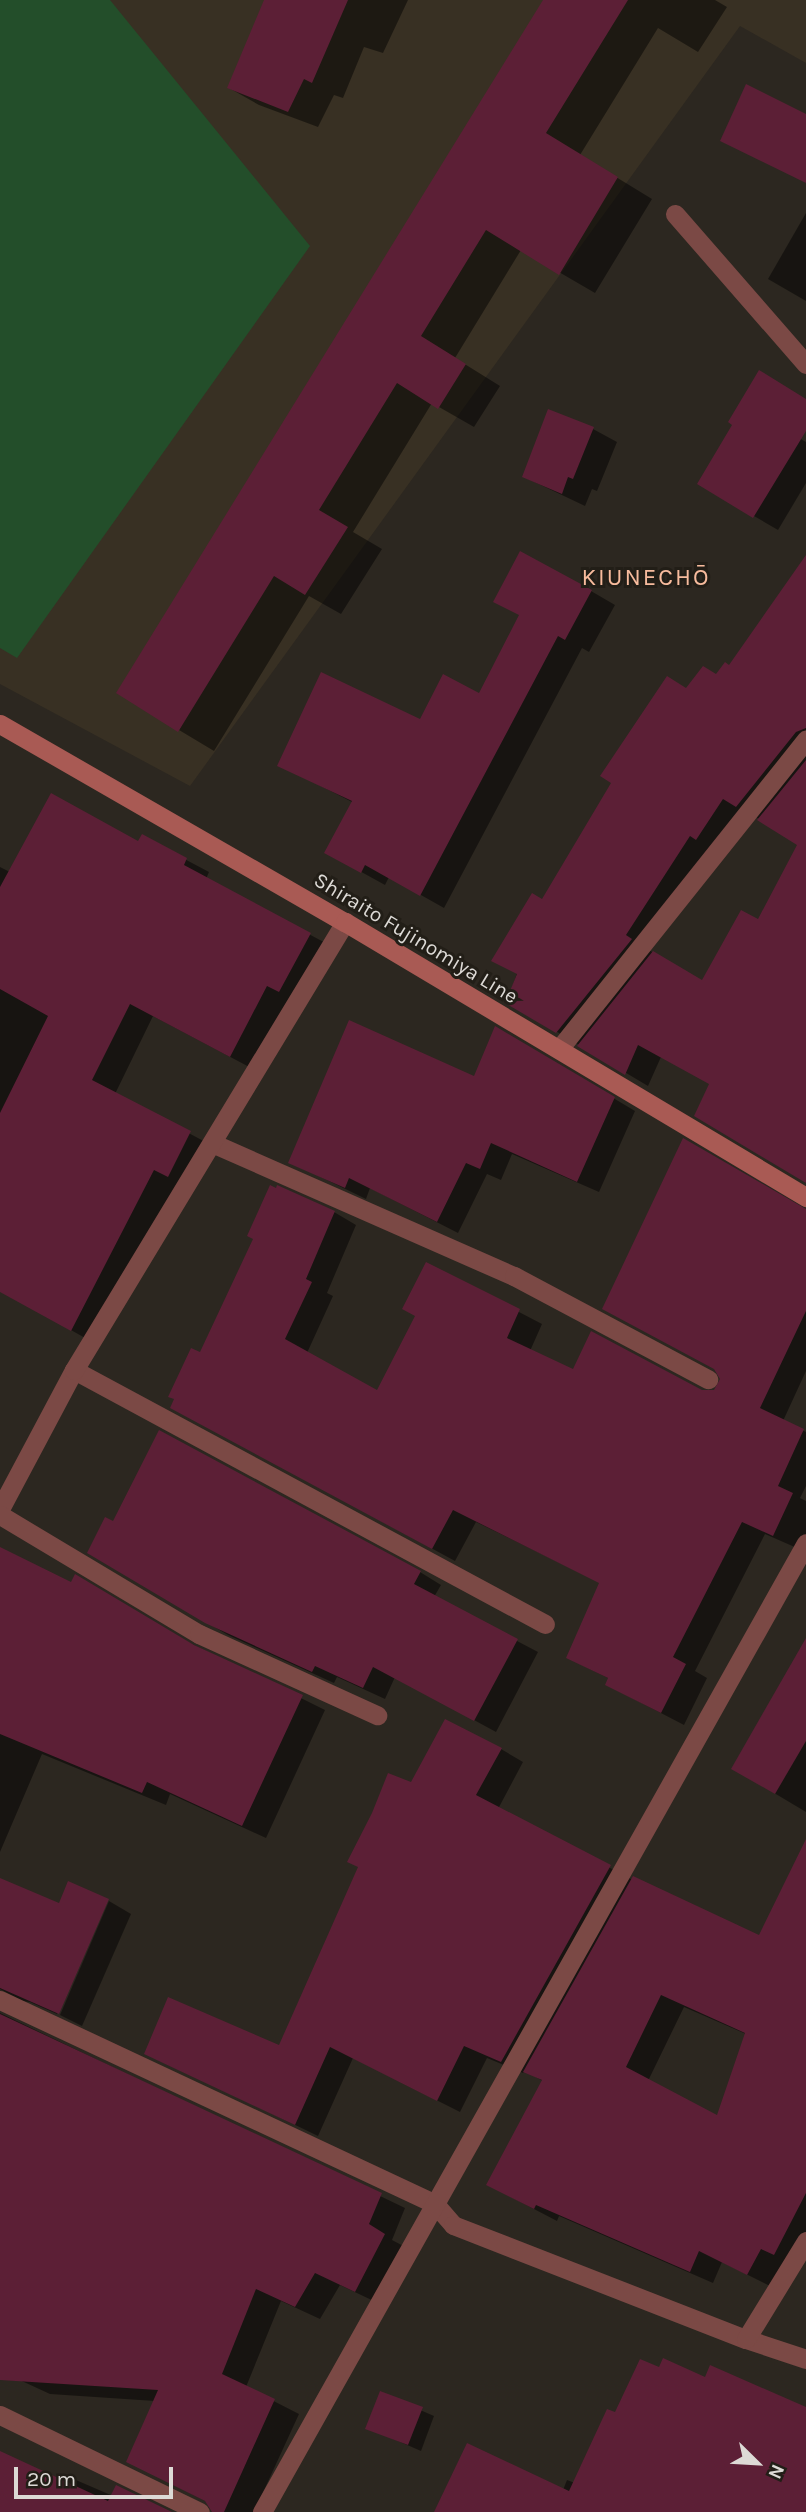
<!DOCTYPE html>
<meta charset="utf-8">
<style>
body{margin:0}
#map{position:relative;width:806px;height:2512px;overflow:hidden;background:#2c2720;font-family:Karla,sans-serif}
div>[style]{position:absolute}
[style*='--x']{left:calc(var(--x)*1px);top:calc(var(--y)*1px);width:calc(var(--w)*1px);rotate:calc(var(--a)*1deg)}
.built>*{inset:0;background:#383023}
.green>*{inset:0;background:#234e2a}
.shadow>*{inset:0;background:#0007}
.building>*{inset:0;background:#5c1f36}
.minor>*{height:19px;margin:-9.5px;padding:0 9.5px;transform-origin:9.5px;border-radius:9.5px;background:#7b4945}
.tertiary>*{height:19px;margin:-9.5px;padding:0 9.5px;transform-origin:9.5px;border-radius:9.5px;background:#7b4945}
.secondary>*{height:19px;margin:-9.5px;padding:0 9.5px;transform-origin:9.5px;border-radius:9.5px;background:#a95a54}
span{translate:-50% -50%;white-space:nowrap;text-align:center;line-height:1.15;-webkit-text-stroke:6px #221e17;paint-order:stroke}
.street-label{font-size:21px;color:#dddad6}
.quarter-label{font-size:24px;color:#f7bb9d;letter-spacing:2px}
.north{position:absolute;left:722px;top:2428px;width:70px;height:70px;-webkit-text-stroke:5px #221e17;paint-order:stroke;rotate:114deg;font-size:19px;font-weight:700;line-height:28px;text-align:center;color:#dddad6}
.north::after{content:'';display:block;margin:auto;width:24px;height:32px;background:#dddad6;clip-path:polygon(50% 0,100% 100%,50% 72%,0 100%)}
.scale{position:absolute;left:14px;top:2467px;width:159px;height:32px;box-sizing:border-box;border:4px solid #dddad6;border-top:0;padding-left:9px;font-size:21px;line-height:24px;white-space:nowrap;color:#dddad6;-webkit-text-stroke:5px #221e17;paint-order:stroke}
</style>
<div id="map">
<div class="built">
<div style="clip-path:polygon(0 0,806px 0,806px 63px,740px 26px,190px 786px,0 684px)"></div>
</div>
<div class="green">
<div style="clip-path:polygon(0 0,110px 0,310px 246px,17px 658px,0 648px)"></div>
</div>
<div class="shadow">
<div style="clip-path:polygon(265px 0,408px 0,383px 53px,364px 47px,343px 98px,334px 95px,318px 127px,259px 105px,229px 88px)"></div>
<div style="clip-path:polygon(545px 0,715px 0,727px 7px,698px 52px,658px 28px,580px 155px,652px 199px,595px 293px,521px 250px,455px 358px,500px 386px,474px 427px,432px 403px,353px 532px,382px 549px,341px 614px,309px 596px,214px 751px,179px 730px)"></div>
<div style="clip-path:polygon(806px 213px,806px 301px,768px 279px)"></div>
<div style="clip-path:polygon(745px 408px,806px 442px,806px 483px,778px 530px,699px 484px)"></div>
<div style="clip-path:polygon(593px 429px,617px 442px,597px 491px,592px 489px,585px 506px,524px 477px)"></div>
<div style="clip-path:polygon(evenodd,806px 569px,806px 1183px,711px 1084px,661px 1057px,648px 1086px,507px 1002px,542px 902px,716px 676px,730px 667px,806px 569px,746px 811px,800px 844px,759px 921px,703px 982px,647px 949px,746px 811px)"></div>
<div style="clip-path:polygon(591px 591px,615px 605px,589px 652px,582px 648px,444px 908px,389px 877px,385px 885px,327px 853px,354px 803px,280px 765px,421px 721px,480px 696px,521px 615px)"></div>
<div style="clip-path:polygon(143px 837px,209px 872px,206px 879px,333px 947px,253px 1069px,153px 1016px,115px 1094px,213px 1146px,94px 1343px,14px 1298px,0 1286px,0 867px,10px 872px,139px 844px)"></div>
<div style="clip-path:polygon(496px 1028px,635px 1111px,599px 1192px,512px 1154px,501px 1180px,487px 1174px,458px 1233px,370px 1188px,366px 1199px,290px 1162px,475px 1078px)"></div>
<div style="clip-path:polygon(806px 1209px,806px 1371px,783px 1421px,806px 1432px,806px 1486px,800px 1498px,806px 1501px,806px 1552px,765px 1534px,695px 1671px,707px 1678px,684px 1725px,607px 1685px,610px 1679px,568px 1658px,601px 1583px,476px 1522px,455px 1561px,195px 1420px,201px 1355px,334px 1212px,356px 1225px,327px 1293px,333px 1296px,307px 1353px,378px 1392px,417px 1316px,427px 1264px,542px 1324px,530px 1351px,574px 1371px,702px 1392px,716px 1391px)"></div>
<div style="clip-path:polygon(114px 1523px,420px 1572px,441px 1585px,434px 1597px,538px 1652px,496px 1732px,395px 1677px,385px 1699px,337px 1677px,334px 1683px,228px 1635px,89px 1552px)"></div>
<div style="clip-path:polygon(0 1549px,325px 1710px,266px 1838px,170px 1794px,166px 1805px,42px 1754px,0 1852px)"></div>
<div style="clip-path:polygon(806px 1660px,806px 1812px,734px 1769px)"></div>
<div style="clip-path:polygon(evenodd,501px 1749px,523px 1762px,498px 1809px,633px 1880px,760px 1937px,806px 1843px,806px 2250px,770px 2286px,722px 2262px,713px 2283px,559px 2216px,557px 2221px,511px 2197px,543px 2081px,525px 2071px,523px 2073px,487px 2058px,460px 2112px,353px 2058px,318px 2136px,146px 2053px,280px 2047px,412px 1784px,501px 1749px,684px 2007px,746px 2034px,718px 2118px,648px 2081px,684px 2007px)"></div>
<div style="clip-path:polygon(107px 1900px,57px 2014px,30px 2002px,22px 2001px,0 1989px,0 1984px,60px 1905px)"></div>
<div style="clip-path:polygon(109px 1901px,131px 1914px,82px 2026px,60px 2015px)"></div>
<div style="clip-path:polygon(0 2013px,405px 2208px,392px 2240px,409px 2249px,380px 2304px,340px 2285px,320px 2319px,281px 2301px,246px 2387px,299px 2414px,254px 2512px,213px 2512px,209px 2503px,128px 2462px,155px 2401px,50px 2394px,0 2371px)"></div>
<div style="clip-path:polygon(660px 2369px,806px 2409px,806px 2512px,436px 2512px,563px 2490px,567px 2480px,575px 2483px,616px 2415px)"></div>
<div style="clip-path:polygon(381px 2393px,434px 2416px,421px 2451px,368px 2428px)"></div>
<div style="clip-path:polygon(0 2453px,59px 2480px,62px 2474px,113px 2496px,168px 2512px,0 2512px)"></div>
</div>
<div class="building">
<div style="clip-path:polygon(264px 0,348px 0,312px 83px,304px 79px,288px 112px,227px 88px)"></div>
<div style="clip-path:polygon(543px 0,628px 0,546px 133px,618px 177px,559px 275px,486px 230px,421px 336px,466px 364px,438px 409px,397px 383px,319px 510px,348px 527px,305px 595px,274px 576px,178px 732px,116px 693px)"></div>
<div style="clip-path:polygon(746px 84px,806px 114px,806px 183px,720px 141px)"></div>
<div style="clip-path:polygon(759px 370px,806px 399px,806px 431px,753px 518px,697px 484px,732px 425px,728px 422px)"></div>
<div style="clip-path:polygon(548px 409px,594px 427px,573px 479px,568px 477px,562px 494px,522px 477px)"></div>
<div style="clip-path:polygon(520px 551px,592px 590px,565px 640px,558px 636px,420px 896px,365px 865px,361px 873px,324px 853px,352px 801px,277px 766px,321px 672px,420px 719px,443px 674px,479px 693px,519px 615px,493px 602px)"></div>
<div style="clip-path:polygon(806px 555px,806px 728px,796px 732px,736px 807px,723px 799px,696px 840px,690px 836px,626px 935px,632px 939px,556px 1033px,505px 1003px,517px 974px,491px 961px,532px 893px,542px 899px,611px 783px,600px 776px,667px 676px,686px 688px,703px 666px,716px 674px,725px 662px,729px 665px)"></div>
<div style="clip-path:polygon(806px 760px,806px 1183px,694px 1116px,709px 1084px,638px 1045px,625px 1075px,577px 1046px,653px 951px,702px 980px,741px 910px,758px 919px,797px 845px,757px 820px)"></div>
<div style="clip-path:polygon(51px 793px,138px 841px,142px 834px,187px 858px,184px 865px,311px 933px,279px 992px,267px 986px,230px 1057px,130px 1004px,92px 1080px,191px 1131px,168px 1177px,154px 1170px,71px 1331px,0 1292px,0 1113px,48px 1016px,0 989px,0 887px)"></div>
<div style="clip-path:polygon(349px 1020px,474px 1076px,495px 1026px,615px 1097px,577px 1182px,491px 1143px,480px 1169px,466px 1163px,437px 1222px,349px 1178px,345px 1188px,288px 1163px)"></div>
<div style="clip-path:polygon(683px 1138px,806px 1209px,806px 1311px,760px 1408px,804px 1429px,778px 1486px,793px 1493px,773px 1536px,742px 1522px,673px 1657px,686px 1664px,661px 1713px,605px 1685px,608px 1678px,566px 1658px,599px 1583px,453px 1510px,432px 1549px,170px 1408px,174px 1399px,168px 1397px,191px 1348px,200px 1352px,253px 1239px,247px 1236px,270px 1185px,276px 1188px,277px 1185px,335px 1211px,306px 1279px,312px 1282px,285px 1339px,377px 1390px,415px 1316px,402px 1309px,426px 1262px,520px 1309px,507px 1338px,573px 1369px,591px 1331px,702px 1390px,714px 1390px,720px 1379px,714px 1369px,602px 1309px)"></div>
<div style="clip-path:polygon(159px 1430px,421px 1571px,414px 1584px,518px 1639px,474px 1721px,373px 1667px,363px 1688px,315px 1666px,312px 1672px,205px 1623px,87px 1553px,105px 1517px,113px 1521px)"></div>
<div style="clip-path:polygon(0 1547px,71px 1582px,75px 1574px,194px 1645px,303px 1695px,242px 1826px,147px 1782px,142px 1793px,0 1734px)"></div>
<div style="clip-path:polygon(806px 1638px,806px 1741px,775px 1794px,731px 1769px)"></div>
<div style="clip-path:polygon(445px 1719px,502px 1748px,476px 1795px,611px 1865px,501px 2062px,464px 2046px,437px 2101px,330px 2047px,295px 2125px,144px 2054px,168px 1997px,279px 2045px,358px 1867px,347px 1862px,372px 1813px,388px 1773px,411px 1782px)"></div>
<div style="clip-path:polygon(evenodd,806px 1839px,806px 2193px,774px 2255px,761px 2249px,747px 2275px,699px 2251px,690px 2272px,536px 2205px,534px 2209px,486px 2185px,542px 2080px,523px 2072px,633px 1876px,759px 1935px,806px 1839px,661px 1995px,745px 2033px,717px 2115px,626px 2067px,661px 1995px)"></div>
<div style="clip-path:polygon(0 1878px,59px 1903px,68px 1881px,109px 1899px,59px 2014px,0 1988px)"></div>
<div style="clip-path:polygon(0 2014px,382px 2193px,369px 2224px,385px 2234px,355px 2292px,315px 2273px,295px 2307px,256px 2289px,222px 2374px,275px 2399px,224px 2512px,212px 2512px,205px 2501px,126px 2462px,158px 2390px,0 2380px)"></div>
<div style="clip-path:polygon(663px 2358px,705px 2377px,710px 2365px,806px 2407px,806px 2512px,434px 2512px,467px 2443px,569px 2491px,607px 2409px,615px 2412px,640px 2359px,659px 2367px)"></div>
<div style="clip-path:polygon(380px 2391px,423px 2407px,408px 2445px,365px 2429px)"></div>
<div style="clip-path:polygon(0 2451px,108px 2501px,116px 2485px,172px 2512px,0 2512px)"></div>
</div>
<div class="minor">
<div style="--x:675;--y:214;--w:199;--a:48.9"></div>
<div style="--x:559;--y:1049;--w:396;--a:-51.4"></div>
<div style="--x:212;--y:1143;--w:330;--a:23.8"></div>
<div style="--x:514;--y:1276;--w:220;--a:28"></div>
<div style="--x:74;--y:1370;--w:535;--a:28.34"></div>
<div style="--x:0;--y:1509;--w:157;--a:-62"></div>
<div style="--x:74;--y:1370;--w:524;--a:-58.83"></div>
<div style="--x:0;--y:1515;--w:232;--a:30.9"></div>
<div style="--x:199;--y:1634;--w:196;--a:24.5"></div>
<div style="--x:0;--y:2000;--w:480;--a:25.1"></div>
<div style="--x:435;--y:2204;--w:28;--a:49"></div>
<div style="--x:453;--y:2225;--w:314;--a:21.3"></div>
<div style="--x:746;--y:2339;--w:63;--a:18.4"></div>
<div style="--x:746;--y:2339;--w:115;--a:-58.5"></div>
<div style="--x:0;--y:2415;--w:222;--a:25.9"></div>
</div>
<div class="tertiary">
<div style="--x:262;--y:2512;--w:1111;--a:-60.69"></div>
</div>
<div class="secondary">
<div style="--x:0;--y:724;--w:398;--a:29.9"></div>
<div style="--x:345;--y:922;--w:537;--a:30.82"></div>
</div>
<div class="street-label">
<span style="left:416px;top:938px;rotate:31deg">Shiraito Fujinomiya Line</span>
</div>
<div class="quarter-label">
<span style="left:646px;top:578px">KIUNECHŌ</span>
</div>
<div class="north">N</div>
<div class="scale">20 m</div>
</div>
